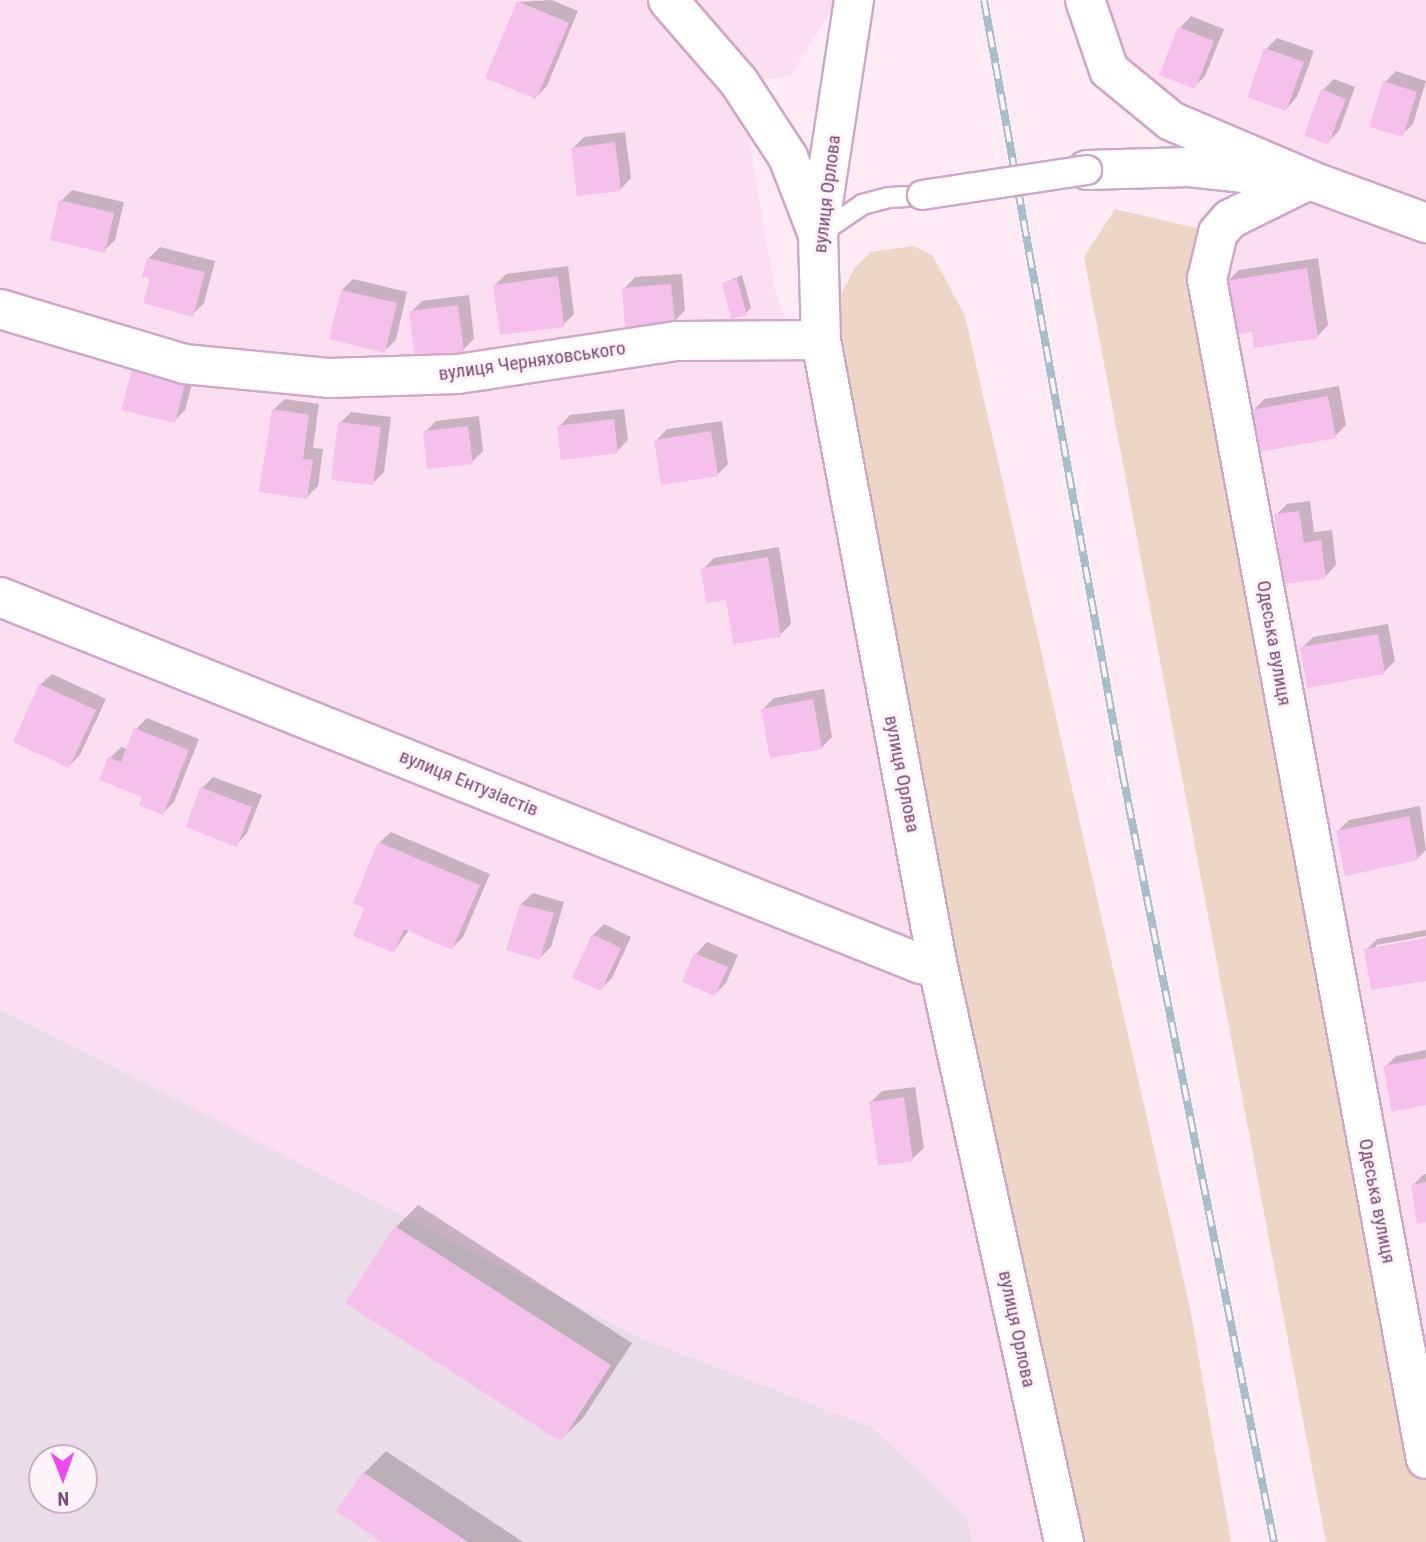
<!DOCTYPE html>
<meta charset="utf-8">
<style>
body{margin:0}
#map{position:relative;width:1426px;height:1542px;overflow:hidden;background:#feebf6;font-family:"Roboto Condensed",sans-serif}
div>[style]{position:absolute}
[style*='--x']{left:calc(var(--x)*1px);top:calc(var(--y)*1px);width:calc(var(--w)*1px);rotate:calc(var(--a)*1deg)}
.residential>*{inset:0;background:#fcdef1}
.industrial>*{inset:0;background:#ebdde7}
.green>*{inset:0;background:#eed6c7}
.shadow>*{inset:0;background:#0003}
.building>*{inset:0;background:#f6c0ec}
.roads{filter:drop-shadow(2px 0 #cea8c6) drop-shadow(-2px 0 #cea8c6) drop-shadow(0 2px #cea8c6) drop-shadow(0 -2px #cea8c6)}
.service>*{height:19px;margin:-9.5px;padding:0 9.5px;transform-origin:9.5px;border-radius:9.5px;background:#fff}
.minor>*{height:38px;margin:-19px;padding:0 19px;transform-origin:19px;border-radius:19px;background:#fff}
.rail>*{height:8px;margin-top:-4px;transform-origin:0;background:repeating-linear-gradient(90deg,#fff3fa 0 16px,#a6bfcb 0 32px);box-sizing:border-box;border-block:2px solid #a6bfcb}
.bridges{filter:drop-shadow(2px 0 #cea8c6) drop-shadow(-2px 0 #cea8c6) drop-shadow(0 2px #cea8c6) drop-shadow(0 -2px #cea8c6)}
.pedestrian-bridge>*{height:28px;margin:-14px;padding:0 14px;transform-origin:14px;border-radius:14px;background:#fff}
span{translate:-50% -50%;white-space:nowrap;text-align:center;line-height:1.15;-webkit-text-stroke:6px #fff3fa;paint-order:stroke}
.street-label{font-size:19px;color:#7d4a75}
.north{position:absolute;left:28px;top:1444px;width:70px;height:70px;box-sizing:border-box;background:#fff3fa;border:2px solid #cbafc5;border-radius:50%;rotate:179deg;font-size:19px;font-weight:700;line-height:28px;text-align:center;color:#7d4a75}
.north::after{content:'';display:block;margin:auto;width:24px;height:32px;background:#f048ef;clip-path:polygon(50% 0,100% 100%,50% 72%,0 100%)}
</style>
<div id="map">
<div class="residential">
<div style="clip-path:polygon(0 0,838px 0,790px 76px,739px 83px,776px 295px,805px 369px,921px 964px,1047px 1542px,970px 1542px,871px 1427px,641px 1338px,0 1009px)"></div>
<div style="clip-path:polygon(1085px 0,1426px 0,1426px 1428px,1207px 279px,1256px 203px,1109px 70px)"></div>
</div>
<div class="industrial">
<div style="clip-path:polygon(evenodd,0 1009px,641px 1338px,871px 1427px,968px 1519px,971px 1542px,0 1542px,0 1009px,42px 1458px,84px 1458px,84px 1500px,42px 1500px,42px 1458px)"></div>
</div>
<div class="green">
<div style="clip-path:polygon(1115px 209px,1218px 233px,1426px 1454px,1426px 1542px,1326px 1542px,1084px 257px)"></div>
<div style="clip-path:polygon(914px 246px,933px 256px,965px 316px,1190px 1308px,1231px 1542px,1064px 1542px,821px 335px,854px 269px,871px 252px)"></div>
</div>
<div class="shadow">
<div style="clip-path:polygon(552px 0,578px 11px,547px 86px,536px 97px,518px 2px)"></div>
<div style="clip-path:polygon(1191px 16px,1224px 29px,1205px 76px,1194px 87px,1161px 74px,1180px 28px)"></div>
<div style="clip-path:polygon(1277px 38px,1314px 51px,1297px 97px,1286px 109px,1266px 49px)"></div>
<div style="clip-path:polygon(1396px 71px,1426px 81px,1413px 124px,1402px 135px,1385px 82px)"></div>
<div style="clip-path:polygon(1334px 79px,1355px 87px,1339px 131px,1327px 143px,1323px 90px)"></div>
<div style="clip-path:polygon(625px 132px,631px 178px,620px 190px,573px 148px,584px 137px)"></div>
<div style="clip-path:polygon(72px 190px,124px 202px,115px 240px,104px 251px,61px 201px)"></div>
<div style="clip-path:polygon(160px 247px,215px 261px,204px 303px,192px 315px,145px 275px,149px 258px)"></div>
<div style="clip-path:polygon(1318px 258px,1328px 325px,1317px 337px,1253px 330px,1228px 281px,1239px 270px)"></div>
<div style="clip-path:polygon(568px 266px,574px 314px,563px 325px,495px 285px,506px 274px)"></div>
<div style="clip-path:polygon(682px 274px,685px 310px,674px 322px,624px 289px,635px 277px)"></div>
<div style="clip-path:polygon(742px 275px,751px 308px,746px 313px,724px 283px)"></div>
<div style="clip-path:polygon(353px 279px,407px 292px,396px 340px,384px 351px,342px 290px)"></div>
<div style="clip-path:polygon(469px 295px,474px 339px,463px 350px,411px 312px,422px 301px)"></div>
<div style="clip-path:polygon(145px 359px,195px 373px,185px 410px,174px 421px,134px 371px)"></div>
<div style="clip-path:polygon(1339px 386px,1346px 425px,1335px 436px,1253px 411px,1264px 399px)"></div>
<div style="clip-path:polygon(285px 399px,319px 404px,313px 448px,323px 449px,318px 486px,307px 497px,273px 410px)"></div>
<div style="clip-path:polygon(624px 409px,628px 440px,617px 451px,559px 427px,570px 415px)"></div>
<div style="clip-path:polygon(351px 412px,391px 417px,384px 472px,373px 483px,340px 423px)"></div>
<div style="clip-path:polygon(479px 416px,483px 451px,472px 462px,425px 432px,436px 421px)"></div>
<div style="clip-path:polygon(722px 421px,728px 464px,717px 475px,656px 441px,667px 429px)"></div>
<div style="clip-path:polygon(1310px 501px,1314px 532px,1332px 530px,1336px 565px,1325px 577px,1276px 515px,1287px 504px)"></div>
<div style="clip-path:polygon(779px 547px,791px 624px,780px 635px,727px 597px,703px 569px,714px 558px)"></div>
<div style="clip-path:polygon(1388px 624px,1395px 661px,1384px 672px,1302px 648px,1313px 637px)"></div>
<div style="clip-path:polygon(52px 674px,106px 699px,80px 755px,69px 766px,40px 685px)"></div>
<div style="clip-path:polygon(824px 689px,832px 737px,821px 748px,763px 709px,774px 698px)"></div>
<div style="clip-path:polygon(147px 718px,199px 739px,174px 802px,163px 813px,110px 758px,121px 747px,128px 749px,136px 729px)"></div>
<div style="clip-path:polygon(213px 777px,262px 795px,247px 833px,236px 845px,202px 788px)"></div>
<div style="clip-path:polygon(1420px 806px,1426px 850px,1417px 859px,1338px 831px,1349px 820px)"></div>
<div style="clip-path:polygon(391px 832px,490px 874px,463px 937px,452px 948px,409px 930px,394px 951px,367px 907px,379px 843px)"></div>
<div style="clip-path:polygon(533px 893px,564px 902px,551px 947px,540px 958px,521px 904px)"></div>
<div style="clip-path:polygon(604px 924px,631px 937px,612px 978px,601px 989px,593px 935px)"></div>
<div style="clip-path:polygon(1426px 930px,1426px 936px,1376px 945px,1376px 949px,1426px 940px,1426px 979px,1366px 950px,1377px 939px)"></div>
<div style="clip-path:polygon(707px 942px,738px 955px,726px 983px,715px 994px,684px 981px,696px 954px)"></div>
<div style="clip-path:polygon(1426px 1050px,1426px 1104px,1385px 1067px,1396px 1056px)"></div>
<div style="clip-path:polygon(915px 1087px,924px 1148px,912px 1159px,871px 1102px,882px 1091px)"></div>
<div style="clip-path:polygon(1424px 1174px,1426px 1174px,1426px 1220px,1413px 1185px)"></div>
<div style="clip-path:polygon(418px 1205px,632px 1343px,583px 1418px,560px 1440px,347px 1302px,396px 1227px)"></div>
<div style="clip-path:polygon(386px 1451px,523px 1542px,385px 1542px,364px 1473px)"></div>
</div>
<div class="building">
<div style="clip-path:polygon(517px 1px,569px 23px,536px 99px,485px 78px)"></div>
<div style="clip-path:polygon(1178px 27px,1214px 41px,1195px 89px,1159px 75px)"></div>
<div style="clip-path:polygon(1264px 48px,1304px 62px,1286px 111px,1247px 97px)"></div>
<div style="clip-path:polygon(1383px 81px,1417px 92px,1403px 137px,1369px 127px)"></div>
<div style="clip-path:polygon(1321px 89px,1346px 99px,1328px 145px,1304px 135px)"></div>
<div style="clip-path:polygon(615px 142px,621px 191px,577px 196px,571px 148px)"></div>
<div style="clip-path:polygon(59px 200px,114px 213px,105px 253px,50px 240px)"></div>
<div style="clip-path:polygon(147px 258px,205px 272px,193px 317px,143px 303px,150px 278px,142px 277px)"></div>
<div style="clip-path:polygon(1307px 268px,1318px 338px,1254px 348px,1252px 332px,1235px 335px,1226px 281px)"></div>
<div style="clip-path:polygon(558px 276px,564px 327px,500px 335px,493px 285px)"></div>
<div style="clip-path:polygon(737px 279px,747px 315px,731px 319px,722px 283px)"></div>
<div style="clip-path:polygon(671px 284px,675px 323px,625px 327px,622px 288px)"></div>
<div style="clip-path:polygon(341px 290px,397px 303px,385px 353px,329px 339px)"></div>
<div style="clip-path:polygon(458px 305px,464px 352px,415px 359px,409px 311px)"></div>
<div style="clip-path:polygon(132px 370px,185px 384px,175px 423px,121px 410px)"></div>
<div style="clip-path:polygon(1328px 396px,1336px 438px,1259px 452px,1251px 410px)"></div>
<div style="clip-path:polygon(272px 409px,309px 415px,303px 459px,313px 460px,307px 499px,259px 492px)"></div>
<div style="clip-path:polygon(614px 419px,618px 453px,561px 460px,557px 426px)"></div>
<div style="clip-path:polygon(338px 422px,381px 427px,373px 485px,331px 480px)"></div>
<div style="clip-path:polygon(468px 426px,473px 464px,427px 469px,423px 431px)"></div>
<div style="clip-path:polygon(711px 431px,718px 476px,661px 485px,654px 440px)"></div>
<div style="clip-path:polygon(1299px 511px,1304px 543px,1321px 540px,1326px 578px,1284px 584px,1274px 514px)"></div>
<div style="clip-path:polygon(768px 557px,781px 637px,733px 644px,726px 600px,706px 603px,701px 568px)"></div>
<div style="clip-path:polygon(1378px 634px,1385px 674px,1307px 688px,1300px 647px)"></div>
<div style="clip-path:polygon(39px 684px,96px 710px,69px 768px,13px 742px)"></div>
<div style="clip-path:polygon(813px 699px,822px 749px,770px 758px,761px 709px)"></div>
<div style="clip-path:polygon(134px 728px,189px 750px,163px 815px,139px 805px,142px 797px,99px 780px,108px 757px,121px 762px)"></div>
<div style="clip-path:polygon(200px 787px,252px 807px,237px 847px,186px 827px)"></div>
<div style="clip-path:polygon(1409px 816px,1418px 860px,1345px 876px,1336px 831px)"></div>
<div style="clip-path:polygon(378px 842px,480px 885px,452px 950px,404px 929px,394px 953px,353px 936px,364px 908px,353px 903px)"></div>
<div style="clip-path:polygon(520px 904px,554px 913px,540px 960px,506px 950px)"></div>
<div style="clip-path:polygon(592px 934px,621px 948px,601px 991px,572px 978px)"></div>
<div style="clip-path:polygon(1426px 938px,1426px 981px,1371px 990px,1364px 949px)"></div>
<div style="clip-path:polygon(694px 953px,728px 967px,715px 996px,682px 982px)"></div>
<div style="clip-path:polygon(1426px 1058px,1426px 1105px,1392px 1112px,1383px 1066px)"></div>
<div style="clip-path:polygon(904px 1097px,913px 1161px,878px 1166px,869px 1102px)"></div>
<div style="clip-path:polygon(1426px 1182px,1426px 1222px,1417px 1224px,1411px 1185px)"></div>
<div style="clip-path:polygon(395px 1226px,611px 1365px,561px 1442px,345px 1303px)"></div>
<div style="clip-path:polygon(363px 1472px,468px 1542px,382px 1542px,336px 1511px)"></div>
</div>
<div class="roads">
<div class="service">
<div style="--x:821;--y:232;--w:50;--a:-34.3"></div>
<div style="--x:862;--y:204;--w:27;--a:-15"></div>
<div style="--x:888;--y:197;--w:34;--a:-3"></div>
</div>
<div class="minor">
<div style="--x:668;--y:0;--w:108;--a:49.1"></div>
<div style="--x:739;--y:82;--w:90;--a:56.8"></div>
<div style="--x:788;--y:157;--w:80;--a:68.9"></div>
<div style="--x:854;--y:0;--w:237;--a:98.7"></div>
<div style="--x:818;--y:234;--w:106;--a:88.4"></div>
<div style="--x:821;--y:340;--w:638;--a:79.43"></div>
<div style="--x:938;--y:967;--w:589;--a:77.64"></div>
<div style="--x:1085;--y:0;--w:74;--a:71.1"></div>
<div style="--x:1109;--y:70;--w:80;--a:39.4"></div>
<div style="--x:1171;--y:121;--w:150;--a:23.1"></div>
<div style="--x:1309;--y:180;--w:88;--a:153.7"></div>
<div style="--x:1230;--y:219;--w:18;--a:131"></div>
<div style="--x:1218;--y:233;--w:47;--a:103.4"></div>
<div style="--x:1207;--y:279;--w:1200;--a:79.49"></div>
<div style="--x:1087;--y:170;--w:102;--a:-1.7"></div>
<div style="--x:1189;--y:167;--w:121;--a:6.2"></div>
<div style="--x:1309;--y:180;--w:125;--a:20.2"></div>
<div style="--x:0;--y:309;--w:192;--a:16.6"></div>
<div style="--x:184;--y:364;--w:147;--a:5.5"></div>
<div style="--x:330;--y:378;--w:128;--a:-1.8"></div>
<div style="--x:458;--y:374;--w:221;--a:-8.6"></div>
<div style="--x:677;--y:341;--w:144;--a:-0.4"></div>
<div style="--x:0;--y:597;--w:991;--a:21.73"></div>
<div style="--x:921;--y:964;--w:17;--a:10"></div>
</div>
</div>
<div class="rail">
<div style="--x:984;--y:0;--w:783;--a:79.85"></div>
<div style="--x:1122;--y:771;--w:786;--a:78.85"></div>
</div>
<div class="bridges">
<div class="pedestrian-bridge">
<div style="--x:922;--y:195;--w:167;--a:-8.6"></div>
</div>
</div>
<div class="street-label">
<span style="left:827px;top:194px;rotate:-83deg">вулиця Орлова</span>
<span style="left:532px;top:361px;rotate:-8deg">вулиця Черняховського</span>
<span style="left:1274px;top:643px;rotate:80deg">Одеська вулиця</span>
<span style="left:902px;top:774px;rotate:79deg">вулиця Орлова</span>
<span style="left:469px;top:783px;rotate:22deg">вулиця Ентузіастів</span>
<span style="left:1377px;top:1201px;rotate:79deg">Одеська вулиця</span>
<span style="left:1017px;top:1329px;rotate:78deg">вулиця Орлова</span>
</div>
<div class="north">N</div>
</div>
